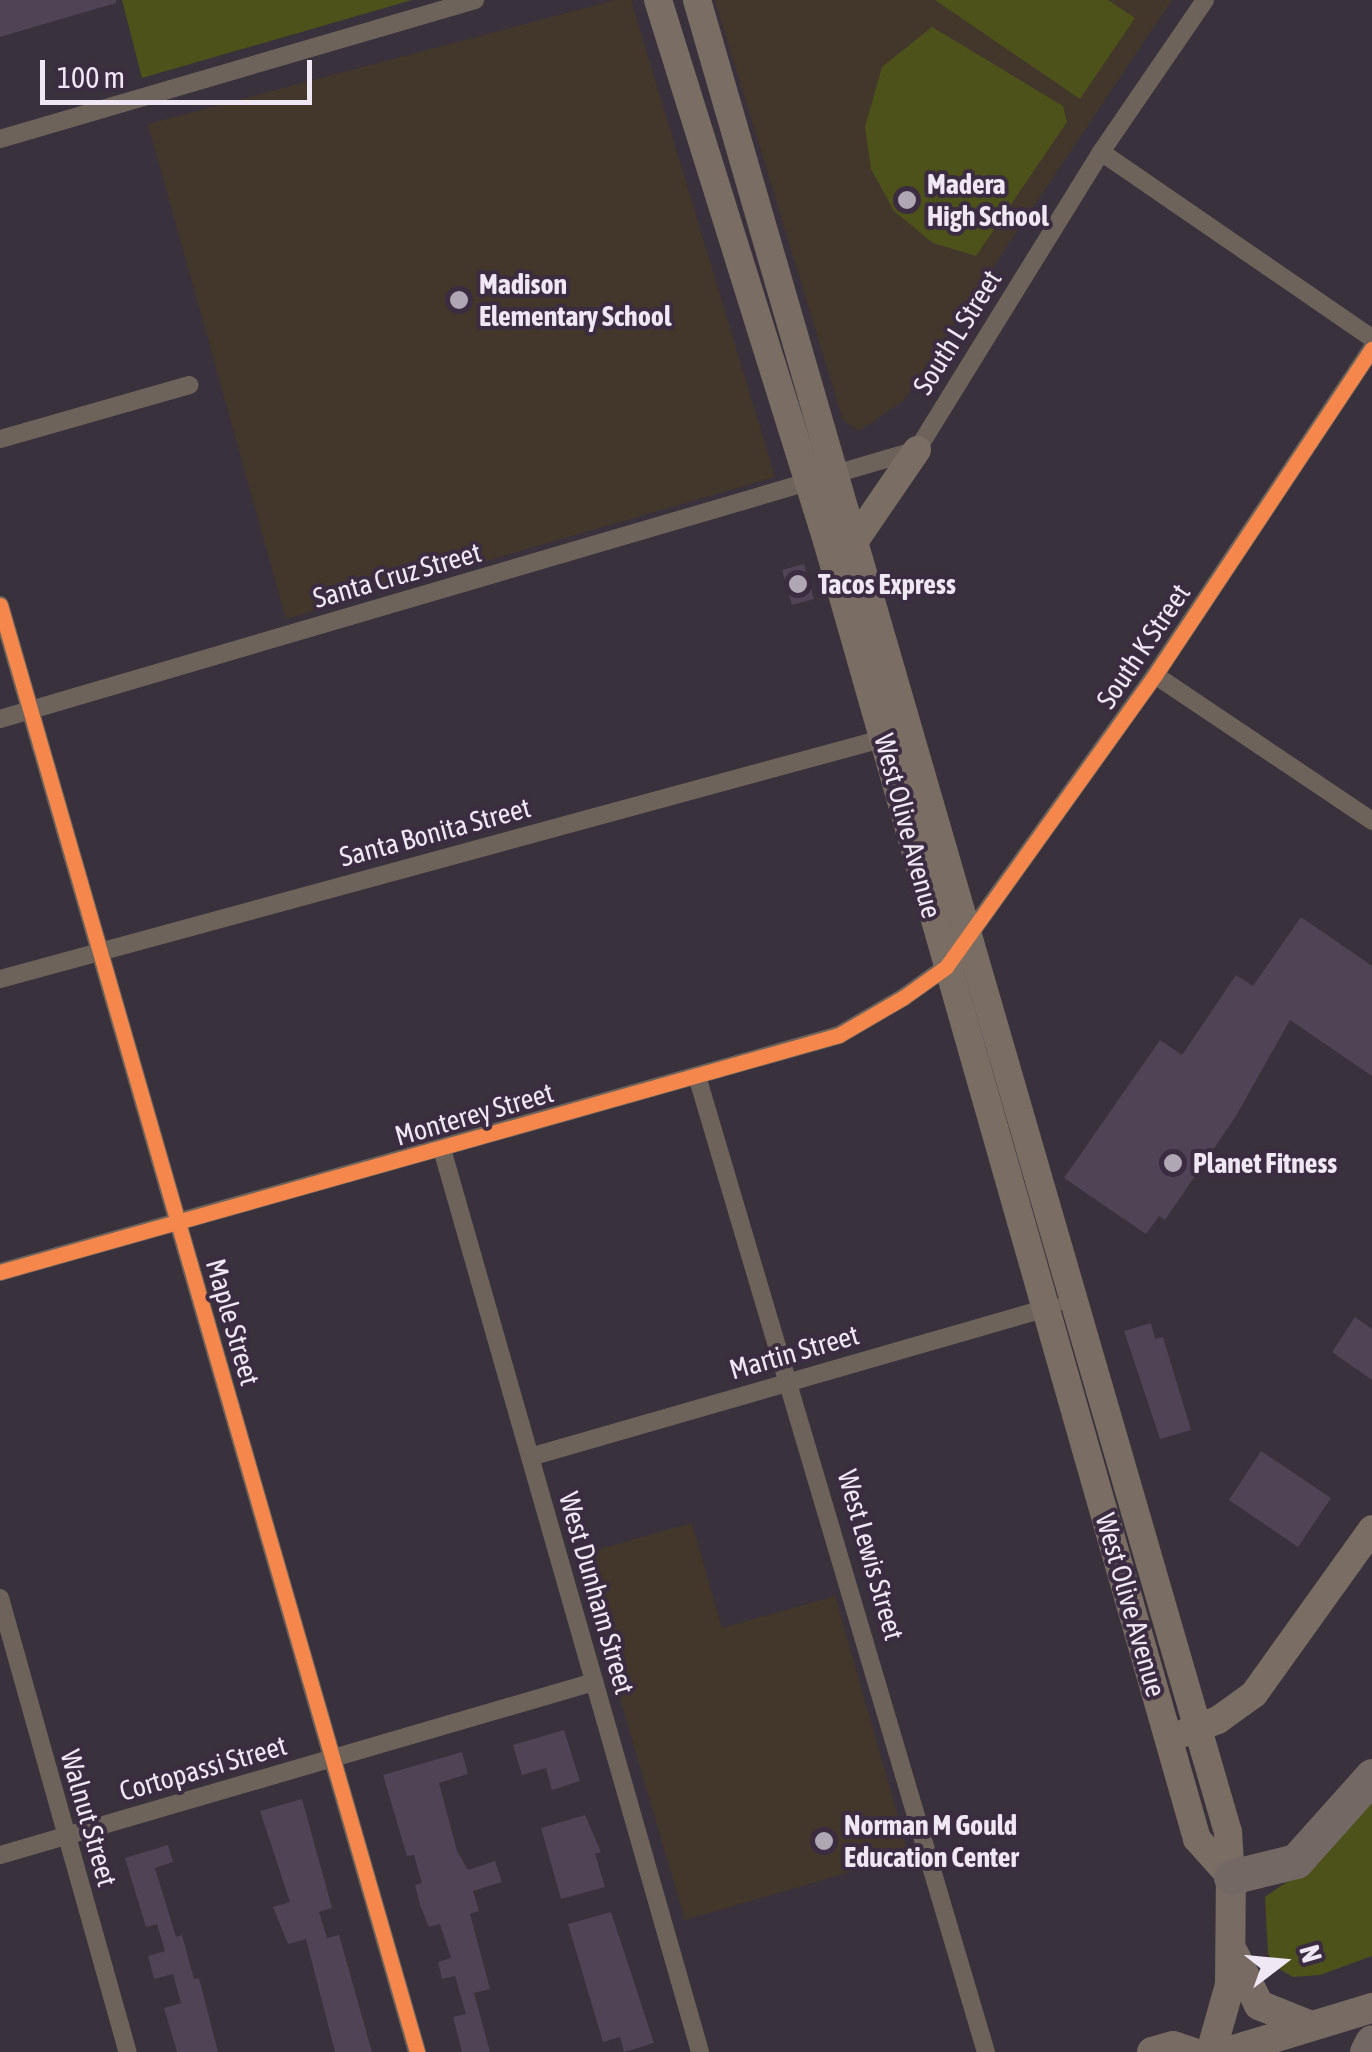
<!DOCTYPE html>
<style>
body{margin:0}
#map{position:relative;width:1372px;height:2052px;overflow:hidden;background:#39313c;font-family:"Asap Condensed",sans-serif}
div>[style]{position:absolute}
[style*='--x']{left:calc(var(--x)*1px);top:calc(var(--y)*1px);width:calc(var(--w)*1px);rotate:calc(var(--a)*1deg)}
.education>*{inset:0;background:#43372c}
.green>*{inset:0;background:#4c5219}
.building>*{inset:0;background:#504355}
.street>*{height:18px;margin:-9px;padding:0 9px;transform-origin:9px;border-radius:9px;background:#6d635b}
.secondary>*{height:28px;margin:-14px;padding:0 14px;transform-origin:14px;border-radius:14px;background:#7a6d64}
.primary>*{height:30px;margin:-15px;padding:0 15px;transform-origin:15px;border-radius:15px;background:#776b63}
.highway>*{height:35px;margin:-17.5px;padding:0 17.5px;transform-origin:17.5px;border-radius:17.5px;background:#746864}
.cycleway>*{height:15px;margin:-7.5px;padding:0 7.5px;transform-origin:7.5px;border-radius:7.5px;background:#f5874c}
.dots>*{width:28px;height:28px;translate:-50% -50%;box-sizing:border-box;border:5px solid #3b2c41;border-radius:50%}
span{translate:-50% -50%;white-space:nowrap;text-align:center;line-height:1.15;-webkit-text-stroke:8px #3b2c41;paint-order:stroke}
.poi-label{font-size:28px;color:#f0e7f4;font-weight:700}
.left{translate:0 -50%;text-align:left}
.street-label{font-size:28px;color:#f0e7f4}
.north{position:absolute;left:1232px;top:1912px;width:100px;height:100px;-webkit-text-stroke:8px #3b2c41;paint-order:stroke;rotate:74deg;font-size:28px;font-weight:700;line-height:40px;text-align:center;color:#f0e7f4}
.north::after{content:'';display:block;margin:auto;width:35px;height:45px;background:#f0e7f4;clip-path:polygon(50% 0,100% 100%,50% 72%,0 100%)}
.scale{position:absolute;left:40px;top:60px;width:272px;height:45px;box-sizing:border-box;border:5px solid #f0e7f4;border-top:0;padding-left:12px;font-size:30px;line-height:35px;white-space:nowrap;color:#f0e7f4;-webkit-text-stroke:8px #3b2c41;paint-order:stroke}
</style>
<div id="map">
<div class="education">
<div style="clip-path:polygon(615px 0,631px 0,775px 477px,286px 619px,148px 124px)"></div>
<div style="clip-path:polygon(715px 0,1172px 0,903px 401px,859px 431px,843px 420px)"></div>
<div style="clip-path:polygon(692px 1523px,722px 1628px,835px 1596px,909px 1855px,685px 1920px,578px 1555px)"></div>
</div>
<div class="green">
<div style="clip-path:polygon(122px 0,412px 0,142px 78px)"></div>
<div style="clip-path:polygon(935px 0,1108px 0,1135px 18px,1080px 99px)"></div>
<div style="clip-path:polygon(932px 27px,1063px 106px,1067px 122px,976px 256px,933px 243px,894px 211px,871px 169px,865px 127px,882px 67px)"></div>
<div style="clip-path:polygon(1372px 1787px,1372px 1956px,1320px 1975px,1293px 1977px,1274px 1966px,1268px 1953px,1265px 1897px,1299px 1873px)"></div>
</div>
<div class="building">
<div style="clip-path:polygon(0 0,116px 0,116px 3px,0 37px)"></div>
<div style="clip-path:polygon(804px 564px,814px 599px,792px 605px,782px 570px)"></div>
<div style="clip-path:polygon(1301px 917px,1372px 966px,1372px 1076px,1290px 1020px,1236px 1116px,1165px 1220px,1159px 1216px,1146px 1234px,1064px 1178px,1160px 1040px,1182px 1055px,1236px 975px,1253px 986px)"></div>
<div style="clip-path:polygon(1355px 1317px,1372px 1329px,1372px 1380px,1332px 1352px)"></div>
<div style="clip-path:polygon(1151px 1323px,1155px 1339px,1163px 1337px,1191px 1430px,1160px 1439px,1124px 1331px)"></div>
<div style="clip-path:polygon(1261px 1451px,1331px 1498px,1298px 1547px,1229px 1500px)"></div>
<div style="clip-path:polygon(564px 1730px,580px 1781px,552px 1790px,546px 1768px,522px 1775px,513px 1745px)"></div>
<div style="clip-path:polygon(462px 1752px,468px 1774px,439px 1783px,457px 1851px,468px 1870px,495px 1861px,502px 1882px,473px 1891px,479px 1911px,470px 1914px,490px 1989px,474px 1993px,490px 2052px,462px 2052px,453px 2017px,466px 2014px,455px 1976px,442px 1979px,438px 1962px,451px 1958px,440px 1924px,429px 1927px,420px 1905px,415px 1885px,422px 1883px,414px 1855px,407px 1856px,383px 1775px)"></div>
<div style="clip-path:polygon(302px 1799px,332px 1908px,319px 1912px,327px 1938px,339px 1935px,372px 2052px,335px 2052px,306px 1939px,288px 1944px,273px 1907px,290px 1902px,260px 1811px)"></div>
<div style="clip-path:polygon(585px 1815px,601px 1852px,595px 1854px,605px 1887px,561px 1899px,541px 1828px)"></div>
<div style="clip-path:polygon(168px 1845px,173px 1862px,155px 1868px,176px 1937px,182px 1935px,194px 1979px,199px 1978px,218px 2052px,177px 2052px,164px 2008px,181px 2003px,173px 1974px,154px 1979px,148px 1956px,165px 1951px,157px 1924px,146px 1927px,125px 1858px)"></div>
<div style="clip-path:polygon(611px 1912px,654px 2043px,624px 2052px,620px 2037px,603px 2042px,568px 1924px)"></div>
</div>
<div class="street">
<div style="--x:0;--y:139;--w:495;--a:-16.3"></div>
<div style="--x:1101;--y:152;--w:329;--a:34.5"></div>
<div style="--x:0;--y:439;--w:197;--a:-15.9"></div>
<div style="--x:0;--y:605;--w:1506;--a:73.92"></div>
<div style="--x:1155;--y:675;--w:262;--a:33.9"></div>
<div style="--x:0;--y:719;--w:956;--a:-16.35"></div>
<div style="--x:917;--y:450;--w:350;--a:-58.3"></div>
<div style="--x:1101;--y:152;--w:184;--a:-55.6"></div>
<div style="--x:0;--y:979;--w:917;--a:-15.23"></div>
<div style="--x:697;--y:1076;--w:1018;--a:73.51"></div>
<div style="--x:442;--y:1149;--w:939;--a:74.05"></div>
<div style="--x:0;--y:1272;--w:872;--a:-15.77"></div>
<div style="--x:839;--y:1035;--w:75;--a:-30.3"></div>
<div style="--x:904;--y:997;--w:52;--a:-35.5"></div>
<div style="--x:946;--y:967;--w:359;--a:-54.4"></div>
<div style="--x:1155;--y:675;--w:392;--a:-56.4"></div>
<div style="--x:530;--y:1457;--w:545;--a:-16.08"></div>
<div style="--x:0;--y:1598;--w:472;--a:74.3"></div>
<div style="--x:0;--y:1855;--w:619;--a:-16.24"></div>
</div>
<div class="secondary">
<div style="--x:658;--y:0;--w:567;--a:72.65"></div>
<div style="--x:827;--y:541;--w:1350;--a:74.09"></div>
<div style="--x:1197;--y:1839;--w:51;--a:48.2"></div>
<div style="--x:697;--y:0;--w:1800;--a:73.84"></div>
<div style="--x:1198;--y:1729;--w:107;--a:73.8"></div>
<div style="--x:1228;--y:1832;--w:45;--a:86.2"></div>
<div style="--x:856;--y:539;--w:108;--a:-55.6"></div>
<div style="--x:1184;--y:1733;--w:36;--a:-21"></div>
<div style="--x:1218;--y:1720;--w:44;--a:-35.8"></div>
<div style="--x:1254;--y:1694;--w:203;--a:-54.4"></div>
</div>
<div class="primary">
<div style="--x:1234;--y:1954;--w:57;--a:63.9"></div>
<div style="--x:1259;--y:2005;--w:56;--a:22"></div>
<div style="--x:1152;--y:2052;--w:22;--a:-16"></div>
<div style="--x:1173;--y:2046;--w:20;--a:18"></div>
<div style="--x:1211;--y:2052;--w:70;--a:-74.2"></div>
<div style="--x:1230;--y:1985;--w:108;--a:-89.5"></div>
<div style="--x:1227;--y:2052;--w:152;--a:-16.9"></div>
</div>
<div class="highway">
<div style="--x:1231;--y:1877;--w:67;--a:-13.8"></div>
<div style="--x:1296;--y:1861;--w:114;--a:-48.2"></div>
<div style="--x:1367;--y:2052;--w:11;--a:-63"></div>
</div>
<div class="cycleway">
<div style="--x:0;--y:605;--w:1506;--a:73.92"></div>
<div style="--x:0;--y:1272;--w:872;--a:-15.77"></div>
<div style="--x:839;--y:1035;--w:75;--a:-30.3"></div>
<div style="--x:904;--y:997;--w:52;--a:-35.5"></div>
<div style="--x:946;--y:967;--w:359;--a:-54.4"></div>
<div style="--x:1155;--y:675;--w:392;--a:-56.4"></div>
</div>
<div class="dots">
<div style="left:907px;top:200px;background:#b0a7b4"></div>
<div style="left:459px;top:300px;background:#b0a7b4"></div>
<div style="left:798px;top:584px;background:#b0a7b4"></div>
<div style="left:1173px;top:1163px;background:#b0a7b4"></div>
<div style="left:824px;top:1841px;background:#b0a7b4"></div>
</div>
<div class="poi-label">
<span class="left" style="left:927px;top:200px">Madera<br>High School</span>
<span class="left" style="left:479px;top:300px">Madison<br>Elementary School</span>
<span class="left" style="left:818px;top:584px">Tacos Express</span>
<span class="left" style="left:1193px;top:1163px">Planet Fitness</span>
<span class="left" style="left:844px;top:1841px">Norman M Gould<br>Education Center</span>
</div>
<div class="street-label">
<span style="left:957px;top:332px;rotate:-58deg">South L Street</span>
<span style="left:397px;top:575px;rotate:-16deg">Santa Cruz Street</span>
<span style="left:1143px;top:646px;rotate:-56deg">South K Street</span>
<span style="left:908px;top:826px;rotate:75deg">West Olive Avenue</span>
<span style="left:435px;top:832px;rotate:-15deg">Santa Bonita Street</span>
<span style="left:474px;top:1114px;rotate:-16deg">Monterey Street</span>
<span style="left:233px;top:1322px;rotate:74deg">Maple Street</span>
<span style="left:794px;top:1352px;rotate:-16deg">Martin Street</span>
<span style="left:871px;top:1555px;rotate:74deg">West Lewis Street</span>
<span style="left:597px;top:1593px;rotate:74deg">West Dunham Street</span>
<span style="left:1131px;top:1605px;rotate:74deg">West Olive Avenue</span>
<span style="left:203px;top:1768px;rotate:-16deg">Cortopassi Street</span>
<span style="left:89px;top:1818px;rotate:74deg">Walnut Street</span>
</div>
<div class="north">N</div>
<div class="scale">100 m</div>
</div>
